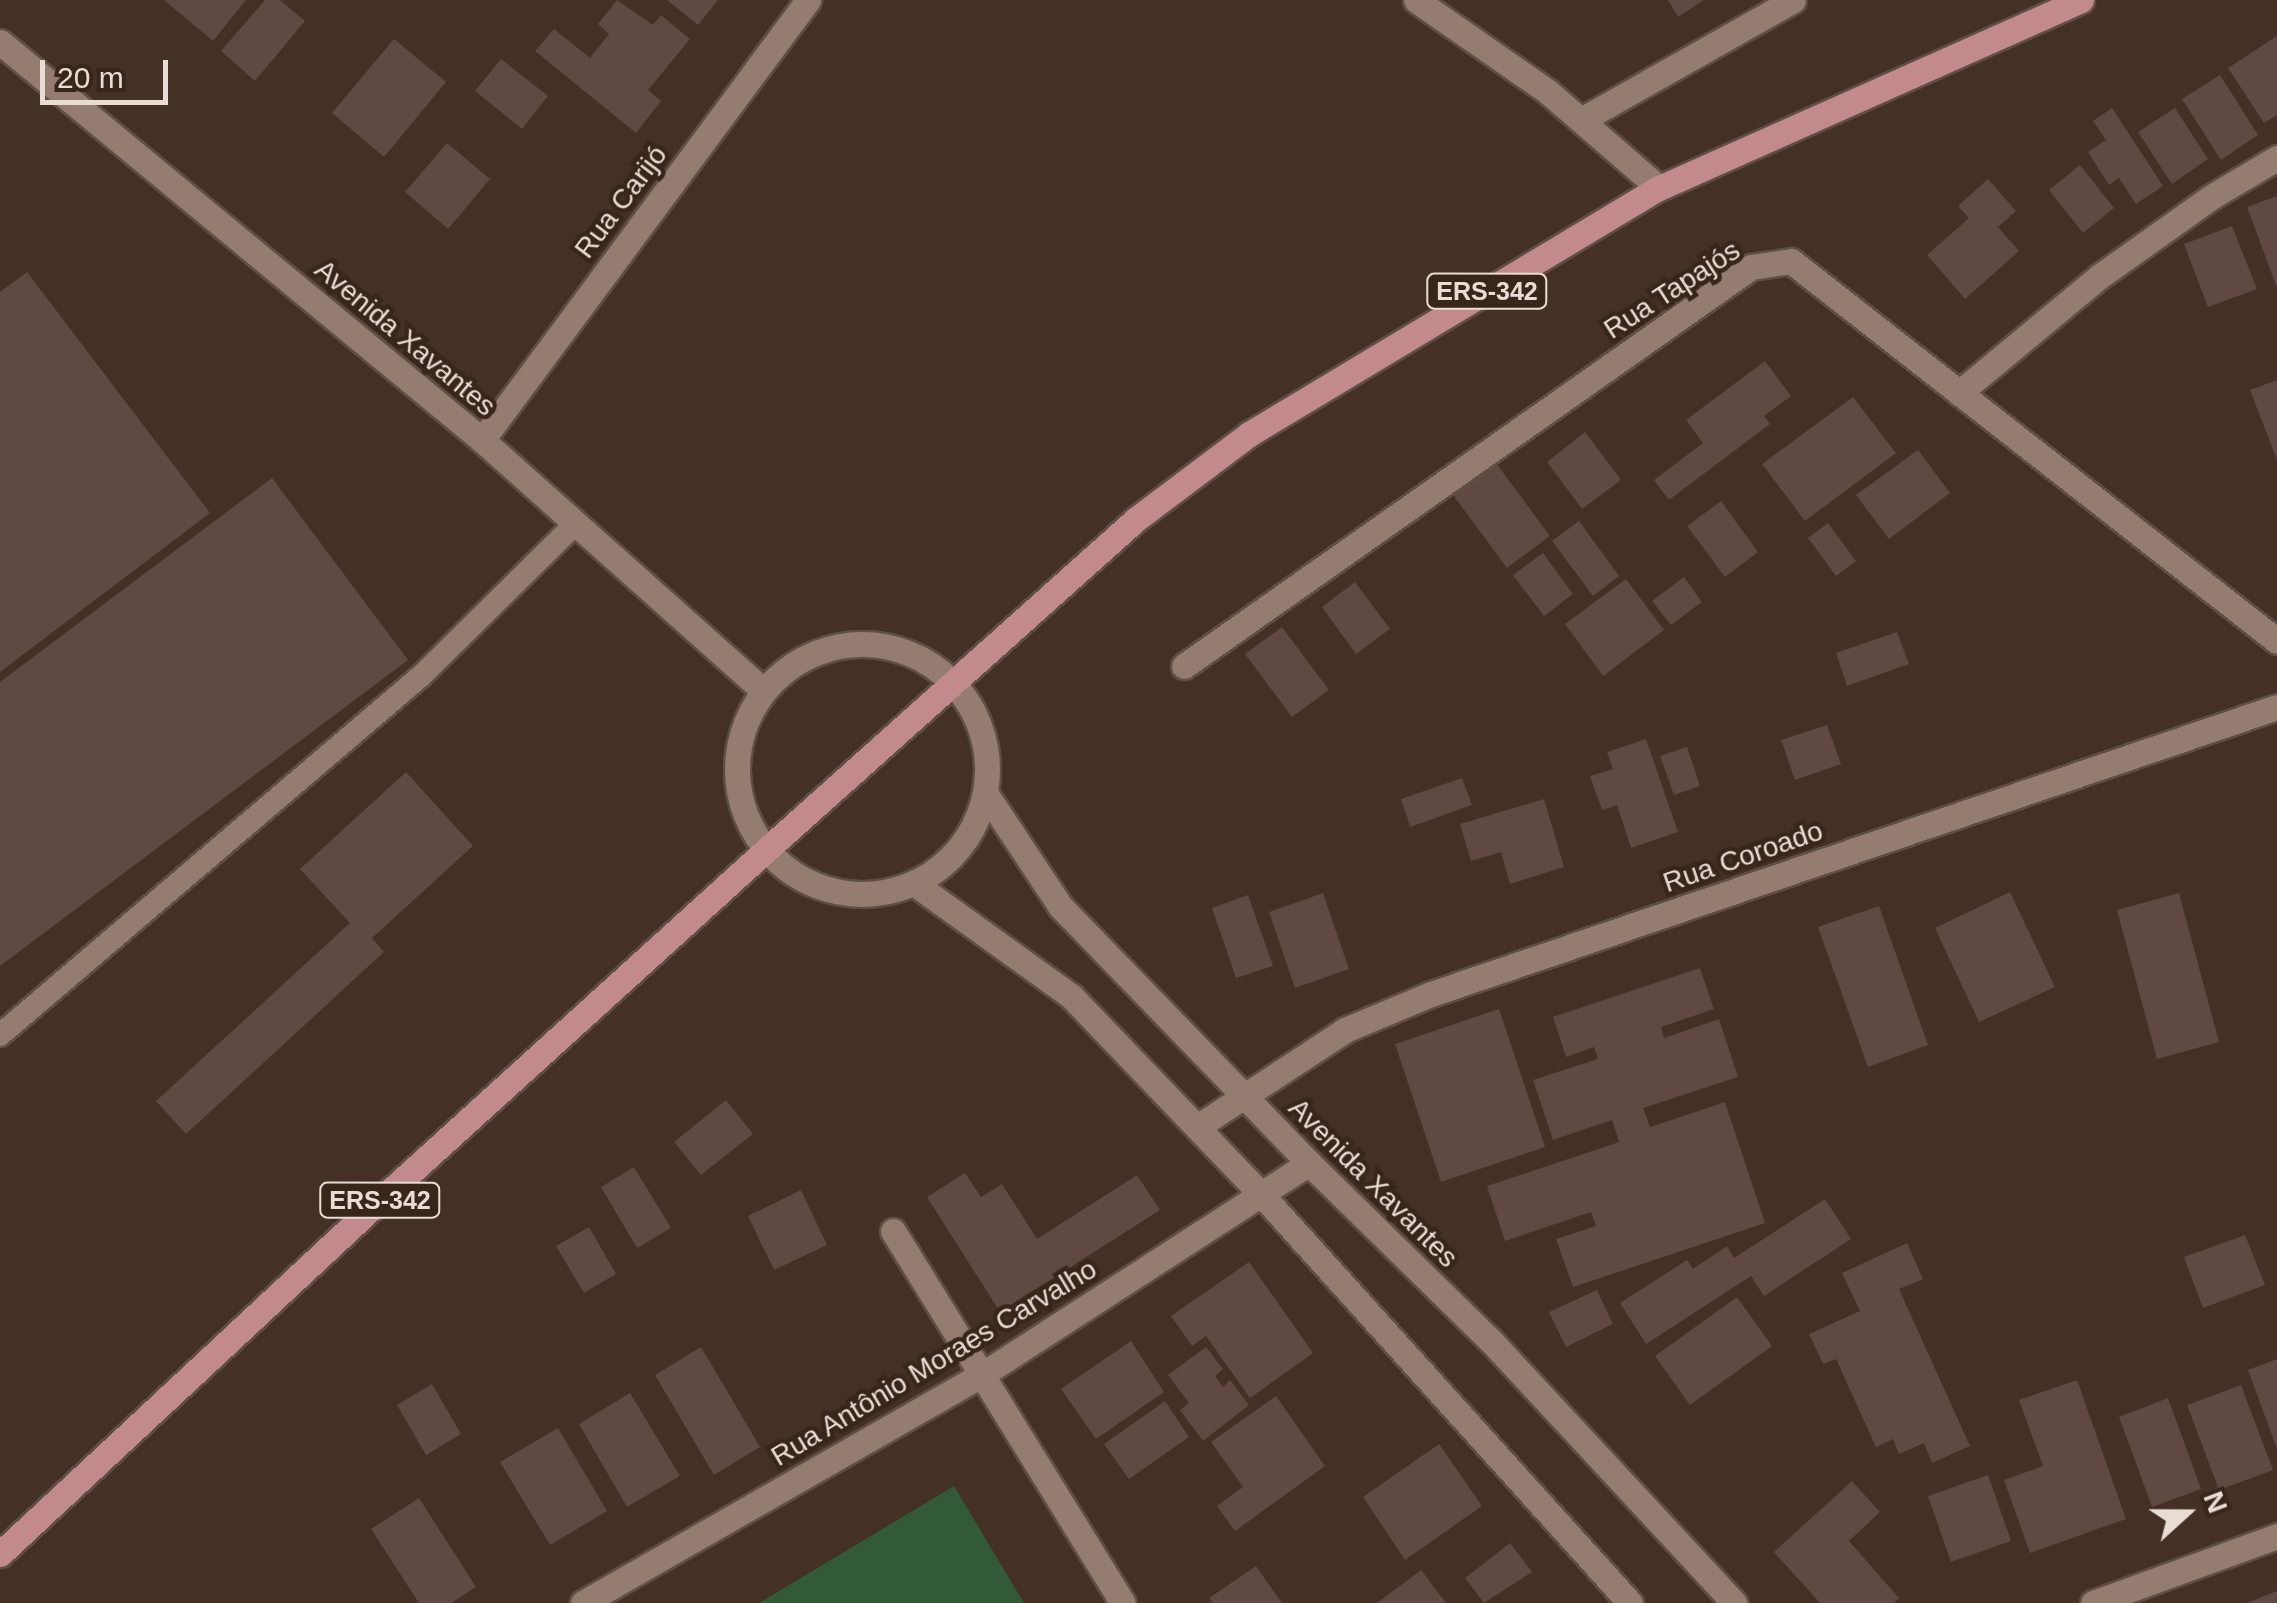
<!DOCTYPE html>
<meta charset="utf-8">
<style>
body{margin:0}
#map{position:relative;width:2277px;height:1603px;overflow:hidden;background:#443025;font-family:Helvetica,sans-serif}
div>[style]{position:absolute}
[style*='--x']{left:calc(var(--x)*1px);top:calc(var(--y)*1px);width:calc(var(--w)*1px);rotate:calc(var(--a)*1deg)}
.green>*{inset:0;background:#325a37}
.building>*{inset:0;background:#604843}
.roads{filter:drop-shadow(2px 0 #5f4e45) drop-shadow(-2px 0 #5f4e45) drop-shadow(0 2px #5f4e45) drop-shadow(0 -2px #5f4e45)}
.lane>*{height:22px;margin:-11px;padding:0 11px;transform-origin:11px;border-radius:11px;background:#947c70}
.street>*{height:25px;margin:-12.5px;padding:0 12.5px;transform-origin:12.5px;border-radius:12.5px;background:#947c70}
.secondary>*{height:25px;margin:-12.5px;padding:0 12.5px;transform-origin:12.5px;border-radius:12.5px;background:#947c70}
.secondary>.ring{margin:-12.5px;padding:0;box-sizing:content-box;background:none;border:25px solid #947c70;border-radius:50%}
.primary>*{height:25px;margin:-12.5px;padding:0 12.5px;transform-origin:12.5px;border-radius:12.5px;background:#c28a8d}
span{translate:-50% -50%;white-space:nowrap;text-align:center;line-height:1.15;-webkit-text-stroke:9px #39261b;paint-order:stroke}
.shield-label span{padding:2px 8px;background:#39261b;border:2px solid;border-radius:8px;-webkit-text-stroke-width:0}
.shield-label{font-size:25px;color:#e9dcd5;font-weight:700}
.street-label{font-size:28px;color:#e9dcd5}
.north{position:absolute;left:2137px;top:1463px;width:100px;height:100px;-webkit-text-stroke:8px #39261b;paint-order:stroke;rotate:69deg;font-size:28px;font-weight:700;line-height:40px;text-align:center;color:#e9dcd5}
.north::after{content:'';display:block;margin:auto;width:35px;height:45px;background:#e9dcd5;clip-path:polygon(50% 0,100% 100%,50% 72%,0 100%)}
.scale{position:absolute;left:40px;top:60px;width:128px;height:45px;box-sizing:border-box;border:5px solid #e9dcd5;border-top:0;padding-left:12px;font-size:30px;line-height:35px;white-space:nowrap;color:#e9dcd5;-webkit-text-stroke:8px #39261b;paint-order:stroke}
</style>
<div id="map">
<div class="green">
<div style="clip-path:polygon(954px 1486px,1024px 1603px,759px 1603px)"></div>
</div>
<div class="building">
<div style="clip-path:polygon(164px 0,246px 0,213px 41px)"></div>
<div style="clip-path:polygon(265px 0,280px 0,305px 21px,255px 81px,221px 51px)"></div>
<div style="clip-path:polygon(617px 0,653px 25px,661px 15px,690px 39px,648px 90px,661px 101px,636px 133px,535px 51px,554px 29px,590px 58px,609px 34px,598px 24px)"></div>
<div style="clip-path:polygon(667px 0,718px 0,698px 25px)"></div>
<div style="clip-path:polygon(1668px 0,1704px 0,1678px 17px)"></div>
<div style="clip-path:polygon(2277px 36px,2277px 115px,2264px 123px,2228px 68px)"></div>
<div style="clip-path:polygon(394px 39px,446px 82px,384px 157px,332px 113px)"></div>
<div style="clip-path:polygon(501px 59px,548px 96px,522px 129px,475px 91px)"></div>
<div style="clip-path:polygon(2220px 75px,2258px 135px,2221px 160px,2182px 99px)"></div>
<div style="clip-path:polygon(2112px 108px,2163px 186px,2136px 204px,2119px 178px,2109px 185px,2088px 152px,2106px 140px,2093px 121px)"></div>
<div style="clip-path:polygon(2175px 108px,2208px 159px,2172px 184px,2138px 132px)"></div>
<div style="clip-path:polygon(447px 143px,490px 179px,448px 229px,405px 192px)"></div>
<div style="clip-path:polygon(2080px 165px,2114px 208px,2083px 233px,2049px 190px)"></div>
<div style="clip-path:polygon(1988px 179px,2016px 211px,1998px 227px,2019px 251px,1965px 299px,1927px 255px,1969px 218px,1958px 206px)"></div>
<div style="clip-path:polygon(2277px 196px,2277px 288px,2247px 207px)"></div>
<div style="clip-path:polygon(2232px 226px,2257px 289px,2208px 307px,2184px 244px)"></div>
<div style="clip-path:polygon(27px 272px,210px 513px,0 672px,0 292px)"></div>
<div style="clip-path:polygon(1765px 361px,1791px 396px,1764px 416px,1770px 424px,1669px 500px,1654px 480px,1703px 443px,1686px 420px)"></div>
<div style="clip-path:polygon(2277px 380px,2277px 460px,2250px 390px)"></div>
<div style="clip-path:polygon(1853px 397px,1896px 453px,1805px 521px,1762px 464px)"></div>
<div style="clip-path:polygon(1585px 432px,1621px 480px,1582px 509px,1547px 462px)"></div>
<div style="clip-path:polygon(1918px 450px,1950px 493px,1889px 539px,1856px 495px)"></div>
<div style="clip-path:polygon(1496px 463px,1550px 536px,1507px 568px,1453px 495px)"></div>
<div style="clip-path:polygon(272px 478px,408px 660px,0 966px,0 682px)"></div>
<div style="clip-path:polygon(1721px 501px,1758px 552px,1725px 577px,1687px 526px)"></div>
<div style="clip-path:polygon(1579px 521px,1619px 576px,1593px 596px,1552px 541px)"></div>
<div style="clip-path:polygon(1828px 523px,1856px 561px,1836px 576px,1808px 538px)"></div>
<div style="clip-path:polygon(1543px 553px,1573px 594px,1544px 616px,1513px 575px)"></div>
<div style="clip-path:polygon(1684px 577px,1702px 602px,1671px 625px,1652px 601px)"></div>
<div style="clip-path:polygon(1626px 579px,1664px 630px,1603px 676px,1565px 624px)"></div>
<div style="clip-path:polygon(1355px 582px,1390px 629px,1356px 654px,1322px 607px)"></div>
<div style="clip-path:polygon(1282px 627px,1329px 690px,1292px 717px,1245px 654px)"></div>
<div style="clip-path:polygon(1897px 632px,1909px 664px,1847px 686px,1836px 653px)"></div>
<div style="clip-path:polygon(1827px 725px,1841px 764px,1795px 780px,1781px 740px)"></div>
<div style="clip-path:polygon(1646px 739px,1678px 832px,1631px 848px,1617px 805px,1602px 810px,1590px 776px,1613px 769px,1607px 752px)"></div>
<div style="clip-path:polygon(1687px 747px,1700px 786px,1674px 795px,1660px 756px)"></div>
<div style="clip-path:polygon(406px 772px,473px 846px,372px 938px,384px 952px,186px 1134px,156px 1101px,350px 923px,300px 869px)"></div>
<div style="clip-path:polygon(1462px 778px,1472px 805px,1410px 827px,1401px 799px)"></div>
<div style="clip-path:polygon(1544px 799px,1564px 867px,1510px 884px,1501px 852px,1471px 861px,1460px 824px)"></div>
<div style="clip-path:polygon(2010px 892px,2055px 987px,1979px 1022px,1935px 928px)"></div>
<div style="clip-path:polygon(1323px 893px,1349px 969px,1295px 988px,1269px 912px)"></div>
<div style="clip-path:polygon(2179px 893px,2219px 1042px,2157px 1059px,2117px 910px)"></div>
<div style="clip-path:polygon(1248px 895px,1273px 966px,1236px 978px,1212px 908px)"></div>
<div style="clip-path:polygon(1879px 906px,1928px 1045px,1868px 1067px,1818px 927px)"></div>
<div style="clip-path:polygon(1700px 968px,1714px 1009px,1661px 1027px,1664px 1038px,1719px 1019px,1738px 1077px,1643px 1108px,1650px 1127px,1725px 1102px,1765px 1223px,1573px 1287px,1556px 1239px,1596px 1226px,1591px 1212px,1505px 1241px,1487px 1186px,1619px 1142px,1612px 1120px,1553px 1140px,1533px 1080px,1598px 1059px,1594px 1047px,1566px 1057px,1553px 1017px)"></div>
<div style="clip-path:polygon(1499px 1009px,1545px 1147px,1441px 1182px,1395px 1044px)"></div>
<div style="clip-path:polygon(726px 1100px,753px 1134px,701px 1175px,674px 1142px)"></div>
<div style="clip-path:polygon(634px 1167px,671px 1228px,637px 1248px,601px 1187px)"></div>
<div style="clip-path:polygon(965px 1173px,981px 1197px,1002px 1184px,1037px 1239px,1137px 1175px,1160px 1210px,1000px 1312px,927px 1197px)"></div>
<div style="clip-path:polygon(801px 1190px,827px 1245px,774px 1270px,748px 1216px)"></div>
<div style="clip-path:polygon(1825px 1199px,1851px 1239px,1764px 1296px,1751px 1276px,1646px 1344px,1620px 1303px,1687px 1260px,1693px 1269px,1727px 1246px,1734px 1258px)"></div>
<div style="clip-path:polygon(589px 1227px,616px 1274px,584px 1293px,556px 1246px)"></div>
<div style="clip-path:polygon(2245px 1235px,2265px 1285px,2203px 1308px,2184px 1257px)"></div>
<div style="clip-path:polygon(1907px 1243px,1923px 1279px,1899px 1289px,1970px 1446px,1932px 1463px,1924px 1443px,1899px 1454px,1893px 1439px,1876px 1447px,1836px 1359px,1823px 1364px,1809px 1334px,1860px 1311px,1842px 1273px)"></div>
<div style="clip-path:polygon(1249px 1262px,1313px 1353px,1250px 1398px,1206px 1336px,1192px 1346px,1171px 1316px)"></div>
<div style="clip-path:polygon(1597px 1290px,1613px 1324px,1566px 1347px,1549px 1312px)"></div>
<div style="clip-path:polygon(1737px 1297px,1772px 1346px,1690px 1405px,1655px 1356px)"></div>
<div style="clip-path:polygon(1131px 1341px,1164px 1392px,1096px 1439px,1061px 1389px)"></div>
<div style="clip-path:polygon(701px 1347px,760px 1447px,714px 1475px,655px 1375px)"></div>
<div style="clip-path:polygon(1206px 1347px,1223px 1369px,1215px 1376px,1223px 1387px,1230px 1380px,1249px 1405px,1203px 1441px,1180px 1410px,1189px 1403px,1168px 1375px)"></div>
<div style="clip-path:polygon(2277px 1359px,2277px 1449px,2248px 1370px)"></div>
<div style="clip-path:polygon(2077px 1380px,2126px 1519px,2030px 1553px,2004px 1480px,2043px 1466px,2019px 1400px)"></div>
<div style="clip-path:polygon(432px 1384px,461px 1434px,426px 1455px,397px 1405px)"></div>
<div style="clip-path:polygon(2241px 1385px,2273px 1470px,2219px 1490px,2187px 1405px)"></div>
<div style="clip-path:polygon(630px 1393px,680px 1476px,627px 1507px,579px 1424px)"></div>
<div style="clip-path:polygon(1276px 1396px,1325px 1466px,1235px 1531px,1217px 1506px,1243px 1487px,1211px 1442px)"></div>
<div style="clip-path:polygon(2168px 1398px,2201px 1489px,2152px 1507px,2119px 1417px)"></div>
<div style="clip-path:polygon(1165px 1401px,1189px 1437px,1129px 1479px,1104px 1444px)"></div>
<div style="clip-path:polygon(558px 1428px,607px 1511px,550px 1545px,500px 1462px)"></div>
<div style="clip-path:polygon(1439px 1444px,1482px 1506px,1405px 1560px,1363px 1497px)"></div>
<div style="clip-path:polygon(1988px 1475px,2011px 1541px,1951px 1562px,1928px 1496px)"></div>
<div style="clip-path:polygon(1852px 1481px,1880px 1512px,1849px 1541px,1899px 1598px,1894px 1603px,1820px 1603px,1774px 1552px)"></div>
<div style="clip-path:polygon(419px 1498px,476px 1587px,451px 1603px,419px 1603px,371px 1529px)"></div>
<div style="clip-path:polygon(1510px 1543px,1532px 1572px,1484px 1603px,1465px 1578px)"></div>
<div style="clip-path:polygon(1256px 1566px,1282px 1603px,1213px 1603px,1209px 1598px)"></div>
<div style="clip-path:polygon(1421px 1570px,1446px 1603px,1377px 1603px)"></div>
<div style="clip-path:polygon(2277px 1591px,2277px 1603px,2246px 1603px)"></div>
</div>
<div class="roads">
<div class="lane">
<div style="--x:0;--y:1035;--w:553;--a:-40.46"></div>
<div style="--x:421;--y:676;--w:216;--a:-44.6"></div>
</div>
<div class="street">
<div style="--x:1416;--y:0;--w:160;--a:34.8"></div>
<div style="--x:1547;--y:91;--w:148;--a:40.9"></div>
<div style="--x:1583;--y:119;--w:241;--a:-29.5"></div>
<div style="--x:1959;--y:393;--w:183;--a:-39.7"></div>
<div style="--x:2100;--y:276;--w:136;--a:-35.4"></div>
<div style="--x:2211;--y:197;--w:77;--a:-30.6"></div>
<div style="--x:482;--y:440;--w:548;--a:-53.46"></div>
<div style="--x:1184;--y:666;--w:693;--a:-35.13"></div>
<div style="--x:1751;--y:267;--w:40;--a:-8.5"></div>
<div style="--x:1791;--y:261;--w:617;--a:38.02"></div>
<div style="--x:1197;--y:1127;--w:177;--a:-33.2"></div>
<div style="--x:1345;--y:1030;--w:93;--a:-22.7"></div>
<div style="--x:1431;--y:994;--w:893;--a:-18.74"></div>
<div style="--x:893;--y:1231;--w:437;--a:58.3"></div>
<div style="--x:583;--y:1603;--w:461;--a:-29.8"></div>
<div style="--x:983;--y:1374;--w:388;--a:-32.9"></div>
<div style="--x:2093;--y:1603;--w:196;--a:-20"></div>
</div>
<div class="secondary">
<div style="--x:0;--y:42;--w:625;--a:39.55"></div>
<div style="--x:482;--y:440;--w:376;--a:41.7"></div>
<div class="ring" style="left:737px;top:644px;width:225px;height:225px"></div>
<div style="--x:986;--y:794;--w:134;--a:56.5"></div>
<div style="--x:1060;--y:906;--w:358;--a:45.9"></div>
<div style="--x:1309;--y:1163;--w:253;--a:44.4"></div>
<div style="--x:1490;--y:1340;--w:359;--a:47.1"></div>
<div style="--x:915;--y:884;--w:193;--a:35.7"></div>
<div style="--x:1072;--y:997;--w:273;--a:46.2"></div>
<div style="--x:1261;--y:1194;--w:551;--a:47.94"></div>
</div>
<div class="primary">
<div style="--x:0;--y:1554;--w:517;--a:-42.96"></div>
<div style="--x:378;--y:1202;--w:522;--a:-42.21"></div>
<div style="--x:765;--y:851;--w:496;--a:-41.8"></div>
<div style="--x:1135;--y:520;--w:143;--a:-37"></div>
<div style="--x:1249;--y:434;--w:478;--a:-31"></div>
<div style="--x:1659;--y:188;--w:462;--a:-24"></div>
</div>
</div>
<div class="shield-label">
<span style="left:1487px;top:291px">ERS-342</span>
<span style="left:380px;top:1200px">ERS-342</span>
</div>
<div class="street-label">
<span style="left:621px;top:202px;rotate:-53deg">Rua Carijó</span>
<span style="left:1672px;top:290px;rotate:-33deg">Rua Tapajós</span>
<span style="left:405px;top:338px;rotate:40deg">Avenida Xavantes</span>
<span style="left:1743px;top:857px;rotate:-19deg">Rua Coroado</span>
<span style="left:1373px;top:1183px;rotate:45deg">Avenida Xavantes</span>
<span style="left:934px;top:1363px;rotate:-31deg">Rua Antônio Moraes Carvalho</span>
</div>
<div class="north">N</div>
<div class="scale">20 m</div>
</div>
